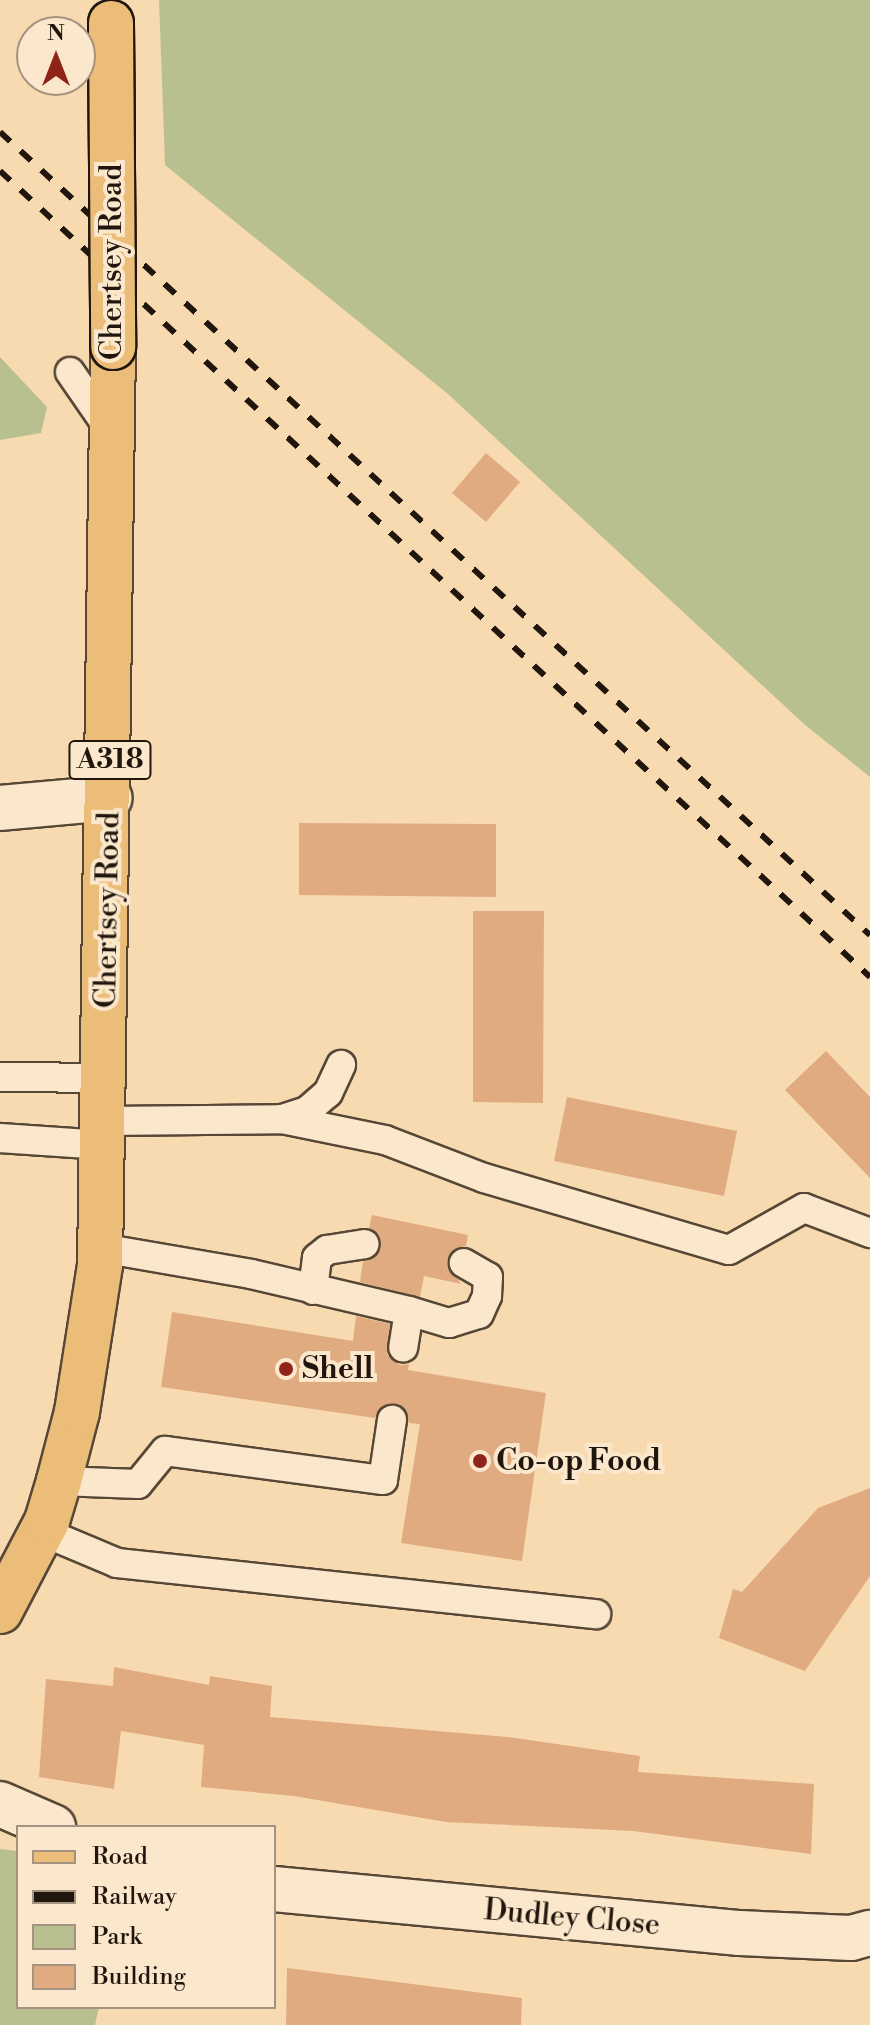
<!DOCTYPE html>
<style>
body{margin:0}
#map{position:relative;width:870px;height:2025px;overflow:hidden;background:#f8dab1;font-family:"Libre Bodoni",serif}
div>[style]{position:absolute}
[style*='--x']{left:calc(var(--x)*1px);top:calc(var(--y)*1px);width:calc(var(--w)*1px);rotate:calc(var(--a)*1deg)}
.green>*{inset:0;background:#b9c08f}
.building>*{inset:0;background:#e1ab81}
.roads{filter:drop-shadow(2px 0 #564736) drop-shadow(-2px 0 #564736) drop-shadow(0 2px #564736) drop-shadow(0 -2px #564736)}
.service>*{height:28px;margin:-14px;padding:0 14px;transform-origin:14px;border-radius:14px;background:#fae7cc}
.minor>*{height:44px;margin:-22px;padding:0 22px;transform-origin:22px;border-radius:22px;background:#fae7cc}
.primary>*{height:44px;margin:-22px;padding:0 22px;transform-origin:22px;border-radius:22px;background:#ecbd78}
.rail>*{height:6px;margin-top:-3px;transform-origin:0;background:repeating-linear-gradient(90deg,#20160d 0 14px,transparent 0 28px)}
.bridges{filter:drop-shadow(2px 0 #20160d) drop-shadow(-2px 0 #20160d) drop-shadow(0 2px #20160d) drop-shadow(0 -2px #20160d)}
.primary-bridge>*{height:44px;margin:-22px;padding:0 22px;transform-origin:22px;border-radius:22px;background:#ecbd78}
.dots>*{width:22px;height:22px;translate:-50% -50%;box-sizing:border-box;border:4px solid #fae7cc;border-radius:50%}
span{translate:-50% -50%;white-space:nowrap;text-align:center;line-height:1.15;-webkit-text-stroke:8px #fae7cc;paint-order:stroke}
.shield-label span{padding:2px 6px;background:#fae7cc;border:2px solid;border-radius:6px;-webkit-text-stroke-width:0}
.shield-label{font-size:28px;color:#20160d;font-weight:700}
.street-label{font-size:30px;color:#20160d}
.poi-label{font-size:30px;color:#20160d;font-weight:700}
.left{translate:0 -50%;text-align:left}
.legend{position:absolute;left:16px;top:1825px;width:260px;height:184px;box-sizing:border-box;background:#fae7cc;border:2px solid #a39380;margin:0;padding:10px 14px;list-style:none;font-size:24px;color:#20160d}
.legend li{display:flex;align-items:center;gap:16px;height:40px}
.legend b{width:40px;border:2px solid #a39380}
.north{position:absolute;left:16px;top:16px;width:80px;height:80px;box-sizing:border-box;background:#fae7cc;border:2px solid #a39380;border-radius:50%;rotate:0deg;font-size:22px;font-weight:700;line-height:32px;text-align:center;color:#20160d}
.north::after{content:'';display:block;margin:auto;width:28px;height:36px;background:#8f2418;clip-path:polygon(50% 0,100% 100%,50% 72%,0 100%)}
</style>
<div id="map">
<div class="green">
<div style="clip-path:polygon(159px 0,870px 0,870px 777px,804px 724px,448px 394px,165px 165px)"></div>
<div style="clip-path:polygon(0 357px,47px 407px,41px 433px,0 440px)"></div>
<div style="clip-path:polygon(0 1849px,18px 1851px,18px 2007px,99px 2007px,95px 2025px,0 2025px)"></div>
</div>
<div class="building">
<div style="clip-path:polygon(486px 453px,520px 482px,486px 522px,452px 493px)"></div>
<div style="clip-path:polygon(299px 823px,496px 824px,496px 897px,299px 895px)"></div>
<div style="clip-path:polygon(473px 911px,544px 911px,543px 1103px,473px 1102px)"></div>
<div style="clip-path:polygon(826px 1051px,870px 1097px,870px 1178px,785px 1090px)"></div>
<div style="clip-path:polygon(567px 1097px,737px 1131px,724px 1196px,554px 1161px)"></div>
<div style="clip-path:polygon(372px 1215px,468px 1235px,466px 1246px,455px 1249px,447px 1262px,461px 1284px,424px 1276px,420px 1297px,360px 1282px,363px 1262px,381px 1249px,379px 1234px,369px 1228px)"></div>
<div style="clip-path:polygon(172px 1312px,353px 1341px,356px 1316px,390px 1324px,387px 1355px,400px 1365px,409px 1364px,408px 1370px,546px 1393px,522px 1561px,401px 1543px,420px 1424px,409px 1423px,402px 1406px,385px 1405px,375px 1418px,161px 1387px)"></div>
<div style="clip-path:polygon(870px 1488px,870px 1576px,805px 1671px,719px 1638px,733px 1589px,742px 1592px,818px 1508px)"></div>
<div style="clip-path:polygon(114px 1667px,209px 1685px,210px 1676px,272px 1686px,270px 1717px,508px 1737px,640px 1756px,638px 1772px,814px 1784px,811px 1854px,633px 1831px,446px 1822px,294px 1796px,201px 1787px,204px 1745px,121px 1731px,114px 1789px,39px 1777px,46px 1679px,113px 1686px)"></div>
<div style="clip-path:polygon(287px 1968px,522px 1998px,521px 2025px,286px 2025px)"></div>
</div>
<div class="roads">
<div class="service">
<div style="--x:70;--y:372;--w:70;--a:55.4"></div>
<div style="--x:0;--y:1077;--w:105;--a:0.5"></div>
<div style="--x:282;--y:1119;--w:105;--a:11.5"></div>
<div style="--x:385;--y:1140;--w:106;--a:21"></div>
<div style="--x:484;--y:1178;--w:255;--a:16.4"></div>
<div style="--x:729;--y:1250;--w:86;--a:-29.2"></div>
<div style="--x:804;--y:1208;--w:71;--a:20.7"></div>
<div style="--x:104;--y:1121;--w:178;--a:-0.6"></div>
<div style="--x:282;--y:1119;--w:26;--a:-18"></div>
<div style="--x:307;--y:1111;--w:28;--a:-41"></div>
<div style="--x:328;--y:1093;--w:31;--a:-65"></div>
<div style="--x:0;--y:1138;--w:104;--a:3.9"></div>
<div style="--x:101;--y:1248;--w:152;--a:9.8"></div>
<div style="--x:251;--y:1274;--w:162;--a:13.2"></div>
<div style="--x:409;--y:1311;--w:37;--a:99"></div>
<div style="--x:313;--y:1290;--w:32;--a:-83"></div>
<div style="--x:317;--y:1258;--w:13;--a:-39"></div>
<div style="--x:327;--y:1250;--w:38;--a:-9"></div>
<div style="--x:409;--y:1311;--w:42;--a:16.7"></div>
<div style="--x:449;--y:1323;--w:31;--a:-17"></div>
<div style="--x:479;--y:1314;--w:20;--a:-66"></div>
<div style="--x:487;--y:1296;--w:19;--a:-87"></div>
<div style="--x:488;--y:1277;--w:28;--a:-150"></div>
<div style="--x:59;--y:1481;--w:79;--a:2.2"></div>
<div style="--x:138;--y:1484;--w:43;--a:-50.7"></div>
<div style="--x:165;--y:1451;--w:220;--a:7.6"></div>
<div style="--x:383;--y:1480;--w:61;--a:-81.5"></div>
<div style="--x:41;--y:1531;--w:82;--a:22.8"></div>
<div style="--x:117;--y:1563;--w:482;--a:6.1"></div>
</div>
<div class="minor">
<div style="--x:0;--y:808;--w:110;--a:-5.2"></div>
<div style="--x:0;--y:1804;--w:58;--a:23.5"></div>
<div style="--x:274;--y:1889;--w:468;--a:5.4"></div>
<div style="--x:740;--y:1933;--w:111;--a:2.6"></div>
<div style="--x:851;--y:1938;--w:20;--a:-15"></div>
</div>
<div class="primary">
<div style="--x:0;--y:1611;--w:102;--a:-62.4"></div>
<div style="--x:47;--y:1521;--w:42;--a:-73.3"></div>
<div style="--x:59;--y:1481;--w:71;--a:-75.4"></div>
<div style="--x:77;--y:1412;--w:149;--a:-81.1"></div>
<div style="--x:100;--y:1265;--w:918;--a:-89.19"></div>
</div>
</div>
<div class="rail">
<div style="--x:0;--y:132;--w:1184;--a:42.71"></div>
<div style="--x:0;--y:171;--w:1186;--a:42.81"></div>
</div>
<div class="bridges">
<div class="primary-bridge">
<div style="--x:111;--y:23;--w:324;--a:89.6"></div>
</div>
</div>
<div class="dots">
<div style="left:286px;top:1369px;background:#8f2418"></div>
<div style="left:480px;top:1461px;background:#8f2418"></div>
</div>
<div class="shield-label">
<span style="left:110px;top:760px">A318</span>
</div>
<div class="street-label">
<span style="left:112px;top:262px;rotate:-90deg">Chertsey Road</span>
<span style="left:108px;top:910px;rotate:-89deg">Chertsey Road</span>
<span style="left:572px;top:1918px;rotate:5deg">Dudley Close</span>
</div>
<div class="poi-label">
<span class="left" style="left:302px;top:1369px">Shell</span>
<span class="left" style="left:496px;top:1461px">Co-op Food</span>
</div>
<ul class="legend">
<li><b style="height:10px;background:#ecbd78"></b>Road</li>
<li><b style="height:10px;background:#20160d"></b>Railway</li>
<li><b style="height:22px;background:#b9c08f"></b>Park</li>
<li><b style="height:22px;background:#e1ab81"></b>Building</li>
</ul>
<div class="north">N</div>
</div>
